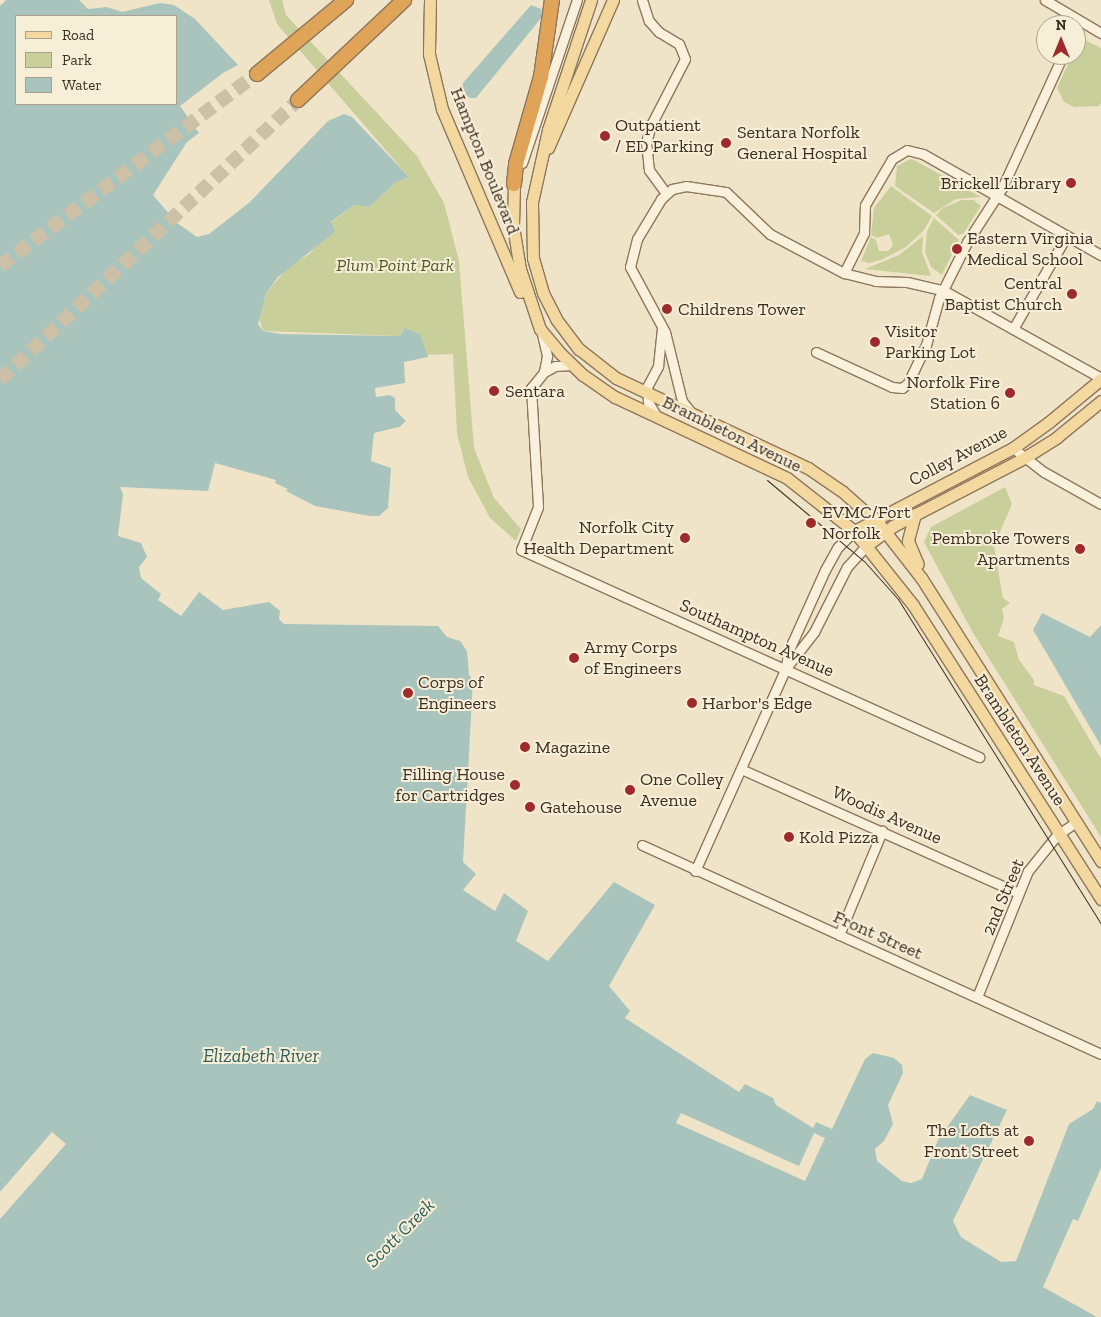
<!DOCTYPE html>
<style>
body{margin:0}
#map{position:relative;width:1101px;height:1317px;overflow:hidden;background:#f0e4c8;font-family:"Zilla Slab",serif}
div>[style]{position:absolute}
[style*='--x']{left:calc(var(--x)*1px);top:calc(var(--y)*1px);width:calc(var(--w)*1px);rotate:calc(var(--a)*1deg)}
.green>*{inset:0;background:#c9cf9b}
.water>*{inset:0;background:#a9c4bc}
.pier>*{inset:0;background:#f0e4c8}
.highway-tunnel>*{height:14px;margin-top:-7px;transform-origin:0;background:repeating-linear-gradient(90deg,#ccc0a6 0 14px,transparent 0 21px)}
.roads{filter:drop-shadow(1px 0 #8d765c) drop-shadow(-1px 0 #8d765c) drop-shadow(0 1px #8d765c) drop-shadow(0 -1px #8d765c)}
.minor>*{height:9px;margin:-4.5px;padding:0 4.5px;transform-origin:4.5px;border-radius:4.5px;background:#faf1dc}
.major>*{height:11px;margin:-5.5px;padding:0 5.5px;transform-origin:5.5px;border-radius:5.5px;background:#f3d9a0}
.highway>*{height:14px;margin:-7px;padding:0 7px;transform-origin:7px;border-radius:7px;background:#e0a458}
.tram>*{height:1px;margin:-0.5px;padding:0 0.5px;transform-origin:0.5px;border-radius:0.5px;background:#3d2e20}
.dots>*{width:14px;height:14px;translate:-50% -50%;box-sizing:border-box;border:2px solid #f7eed8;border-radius:50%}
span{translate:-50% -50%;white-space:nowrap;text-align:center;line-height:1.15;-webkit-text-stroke:4px #f7eed8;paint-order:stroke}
.poi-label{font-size:18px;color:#3d2e20}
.left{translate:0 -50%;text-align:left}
.right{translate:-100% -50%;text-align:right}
.street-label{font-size:18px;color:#3d2e20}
.park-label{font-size:18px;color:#4d5a26;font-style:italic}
.water-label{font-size:19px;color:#2f5d5a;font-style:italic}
.legend{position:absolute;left:15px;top:15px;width:162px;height:90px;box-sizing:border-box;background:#f7eed8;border:1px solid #ada18e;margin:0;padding:6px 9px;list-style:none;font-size:15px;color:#3d2e20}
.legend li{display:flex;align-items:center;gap:10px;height:25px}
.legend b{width:25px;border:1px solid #ada18e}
.north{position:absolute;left:1036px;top:15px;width:50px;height:50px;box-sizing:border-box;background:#f7eed8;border:1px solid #ada18e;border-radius:50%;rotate:0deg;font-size:14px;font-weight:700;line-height:20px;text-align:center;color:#3d2e20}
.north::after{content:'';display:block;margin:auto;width:18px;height:22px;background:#9e2a2b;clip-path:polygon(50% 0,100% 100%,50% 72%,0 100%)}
</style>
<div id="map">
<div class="green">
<div style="clip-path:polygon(269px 0,282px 0,286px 15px,417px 156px,444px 203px,459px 261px,474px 448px,494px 498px,521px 529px,516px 541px,490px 518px,468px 477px,457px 434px,453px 354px,426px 355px,404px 328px,400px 336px,263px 331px,259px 319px,266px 294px,287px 268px,311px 253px,331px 223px,354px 205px,369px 207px,395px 183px,409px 177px,277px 24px)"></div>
<div style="clip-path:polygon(1085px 40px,1101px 48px,1101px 103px,1099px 106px,1074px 107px,1064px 102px,1057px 88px,1072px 55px,1076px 55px,1078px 42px)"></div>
<div style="clip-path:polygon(911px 159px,916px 161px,981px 197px,956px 199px,934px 213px,895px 186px,897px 166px)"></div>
<div style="clip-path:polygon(891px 186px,932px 216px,924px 230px,906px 247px,881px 260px,869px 263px,861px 261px,871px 237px,876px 240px,879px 251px,888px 251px,893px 245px,889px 234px,877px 238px,871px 235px,874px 208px)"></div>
<div style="clip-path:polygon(962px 200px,974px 200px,981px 206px,963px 234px,958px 235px,936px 215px,943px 208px)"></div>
<div style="clip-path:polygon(934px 218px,959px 240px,942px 275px,931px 267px,925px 252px,927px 231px)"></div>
<div style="clip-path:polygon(923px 236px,922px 252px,931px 276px,865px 269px,899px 255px)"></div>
<div style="clip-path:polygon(1005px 487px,1012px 504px,994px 546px,1003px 598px,1010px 603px,1002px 609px,1004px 618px,998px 636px,1014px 642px,1019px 660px,1034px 680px,1034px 685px,1064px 696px,1101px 759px,1101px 837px,973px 633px,924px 542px,931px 527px)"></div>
</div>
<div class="water">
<div style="clip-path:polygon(evenodd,6px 0,79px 0,88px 9px,107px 7px,122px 12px,160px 3px,174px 5px,195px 19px,238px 65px,223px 73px,180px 106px,199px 133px,187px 142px,153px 195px,177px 223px,197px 237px,209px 234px,250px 202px,328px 121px,344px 114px,352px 117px,409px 177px,395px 183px,369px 207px,354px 205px,331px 222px,335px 232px,278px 277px,266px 294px,258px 324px,263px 331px,281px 334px,400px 336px,404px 328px,420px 334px,428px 357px,404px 362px,405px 383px,375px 388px,376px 397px,390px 395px,395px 398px,395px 410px,406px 421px,399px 427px,374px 433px,371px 461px,391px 468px,388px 508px,379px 516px,370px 516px,315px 506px,286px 491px,288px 489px,275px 483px,276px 480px,215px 463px,208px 491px,120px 487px,123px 494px,118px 536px,141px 543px,147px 557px,139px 567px,141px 578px,161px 594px,158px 600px,181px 616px,199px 592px,223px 610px,269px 602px,280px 611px,279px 619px,284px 624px,438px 626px,447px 637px,460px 641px,467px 651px,469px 675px,473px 680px,463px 862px,476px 874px,463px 890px,495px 911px,504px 893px,528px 911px,516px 941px,548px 961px,614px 882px,655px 905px,609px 986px,630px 1011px,625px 1018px,739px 1092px,745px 1084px,773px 1098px,776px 1105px,813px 1128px,816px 1122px,832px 1129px,865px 1059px,873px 1053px,894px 1058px,902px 1065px,903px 1073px,888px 1105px,893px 1124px,884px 1141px,875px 1149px,877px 1161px,902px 1181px,911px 1183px,922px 1179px,938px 1140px,970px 1095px,1007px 1110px,953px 1221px,961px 1237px,1001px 1262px,1016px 1261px,1069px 1124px,1093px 1109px,1097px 1101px,1101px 1103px,1101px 1168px,1078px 1221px,1073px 1219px,1043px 1287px,1097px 1317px,0 1317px,0 6px,6px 0,16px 16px,176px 16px,176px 104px,16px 104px,16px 16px)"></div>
<div style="clip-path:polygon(531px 5px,541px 9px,542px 17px,476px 98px,470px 98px,460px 91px,463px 83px)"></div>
<div style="clip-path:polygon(1042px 613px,1090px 637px,1101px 625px,1101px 746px,1033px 630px)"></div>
</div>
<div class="pier">
<div style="clip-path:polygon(681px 1113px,799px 1166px,814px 1133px,825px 1138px,805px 1181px,676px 1123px)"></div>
<div style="clip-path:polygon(52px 1132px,66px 1144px,0 1219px,0 1192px)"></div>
</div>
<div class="highway-tunnel">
<div style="--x:0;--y:266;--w:321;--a:-36.8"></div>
<div style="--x:0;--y:380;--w:409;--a:-43.2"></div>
</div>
<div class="roads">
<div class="minor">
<div style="--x:642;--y:0;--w:22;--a:72"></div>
<div style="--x:649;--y:21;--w:15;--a:48"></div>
<div style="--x:659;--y:32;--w:23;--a:31"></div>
<div style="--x:679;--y:44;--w:16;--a:68"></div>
<div style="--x:685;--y:59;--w:74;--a:117.3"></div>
<div style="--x:651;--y:125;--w:18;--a:106"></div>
<div style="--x:646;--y:142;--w:28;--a:84"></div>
<div style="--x:649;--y:170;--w:29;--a:54"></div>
<div style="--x:1045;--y:0;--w:65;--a:30.5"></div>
<div style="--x:522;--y:163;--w:172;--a:-71.4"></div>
<div style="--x:844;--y:273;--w:45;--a:-63.4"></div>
<div style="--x:864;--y:233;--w:28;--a:-88"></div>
<div style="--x:865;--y:205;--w:53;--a:-59.6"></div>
<div style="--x:892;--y:159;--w:17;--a:-31"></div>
<div style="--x:907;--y:150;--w:16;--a:14"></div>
<div style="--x:923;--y:154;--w:205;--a:29.6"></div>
<div style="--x:1013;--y:329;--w:108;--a:-60.1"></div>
<div style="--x:542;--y:334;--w:23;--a:77"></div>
<div style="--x:547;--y:356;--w:16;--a:101"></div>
<div style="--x:816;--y:352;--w:84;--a:24.7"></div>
<div style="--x:892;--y:387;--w:10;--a:6"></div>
<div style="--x:902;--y:388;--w:8;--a:-40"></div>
<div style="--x:908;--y:383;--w:42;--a:-64.7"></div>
<div style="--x:926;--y:345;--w:49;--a:-74.5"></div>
<div style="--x:939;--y:298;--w:63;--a:-63.4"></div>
<div style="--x:967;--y:242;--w:64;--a:-57.1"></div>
<div style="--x:1002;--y:188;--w:146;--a:-65.4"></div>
<div style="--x:571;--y:365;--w:16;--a:176"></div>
<div style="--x:555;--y:366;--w:13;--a:151"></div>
<div style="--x:544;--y:372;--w:21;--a:129"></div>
<div style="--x:531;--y:388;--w:119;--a:86.6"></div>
<div style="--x:538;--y:507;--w:46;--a:111.6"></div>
<div style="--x:521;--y:550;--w:503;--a:24.32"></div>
<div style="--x:690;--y:411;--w:13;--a:-129"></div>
<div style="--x:682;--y:401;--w:71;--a:-103.8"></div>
<div style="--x:665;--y:332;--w:74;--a:-118.3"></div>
<div style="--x:630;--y:267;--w:29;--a:-76"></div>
<div style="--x:637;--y:239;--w:47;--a:-59"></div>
<div style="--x:661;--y:199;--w:15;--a:-42"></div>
<div style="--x:672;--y:189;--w:14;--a:-12"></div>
<div style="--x:686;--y:186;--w:40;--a:8.5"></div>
<div style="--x:726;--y:192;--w:61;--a:43.7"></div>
<div style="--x:770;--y:234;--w:84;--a:27.8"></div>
<div style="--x:844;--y:273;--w:32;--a:14"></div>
<div style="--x:875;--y:281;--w:32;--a:2"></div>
<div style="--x:907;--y:282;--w:37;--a:13"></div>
<div style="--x:943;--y:290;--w:181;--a:29.1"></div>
<div style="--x:657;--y:417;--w:17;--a:-121"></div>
<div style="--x:648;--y:402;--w:15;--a:-94"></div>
<div style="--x:647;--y:387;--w:24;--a:-62"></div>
<div style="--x:658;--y:366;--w:38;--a:-84"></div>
<div style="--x:1013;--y:448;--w:39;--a:38"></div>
<div style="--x:1044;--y:472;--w:65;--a:29.3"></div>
<div style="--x:786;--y:668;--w:16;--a:-83"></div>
<div style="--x:788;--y:652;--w:90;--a:-65.7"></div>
<div style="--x:825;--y:570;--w:26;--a:-61"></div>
<div style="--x:838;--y:547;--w:23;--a:-45"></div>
<div style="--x:741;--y:769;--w:303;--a:24.1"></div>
<div style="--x:642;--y:845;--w:504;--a:24.48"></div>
<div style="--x:695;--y:871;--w:222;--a:-65.9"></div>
<div style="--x:786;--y:668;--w:46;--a:-52.1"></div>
<div style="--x:814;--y:632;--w:73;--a:-63.1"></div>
<div style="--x:847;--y:567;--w:30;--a:-48"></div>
<div style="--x:839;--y:935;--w:113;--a:-67.5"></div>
<div style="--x:977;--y:997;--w:136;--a:-68"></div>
<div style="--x:1028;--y:871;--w:46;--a:-51.1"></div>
<div style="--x:1057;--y:835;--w:23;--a:-34"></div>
</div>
<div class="major">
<div style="--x:430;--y:0;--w:54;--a:91.1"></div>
<div style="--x:429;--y:54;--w:57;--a:76.7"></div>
<div style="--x:442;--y:109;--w:199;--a:66.9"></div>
<div style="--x:591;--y:0;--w:137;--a:108.3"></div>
<div style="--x:548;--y:130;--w:74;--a:102.5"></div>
<div style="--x:532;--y:202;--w:56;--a:89"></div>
<div style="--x:533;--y:258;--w:36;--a:74"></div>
<div style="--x:543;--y:293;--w:29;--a:63"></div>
<div style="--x:556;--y:319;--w:38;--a:53"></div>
<div style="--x:579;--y:349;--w:47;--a:38.1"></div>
<div style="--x:616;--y:378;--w:212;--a:25.1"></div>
<div style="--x:808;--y:468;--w:42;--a:34.4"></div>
<div style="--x:843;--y:492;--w:50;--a:41.7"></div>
<div style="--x:880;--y:525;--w:68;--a:52.1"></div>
<div style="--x:922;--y:579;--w:334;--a:57.6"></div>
<div style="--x:548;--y:148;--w:162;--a:-66.3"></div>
<div style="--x:514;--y:184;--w:42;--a:91.4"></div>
<div style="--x:513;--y:226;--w:44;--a:80.8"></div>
<div style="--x:520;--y:269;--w:63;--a:71.6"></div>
<div style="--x:540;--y:329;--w:31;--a:50"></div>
<div style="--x:560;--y:353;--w:32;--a:44"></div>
<div style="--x:583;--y:375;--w:39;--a:35"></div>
<div style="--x:615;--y:397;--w:190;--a:25.2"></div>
<div style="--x:787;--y:478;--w:85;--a:38.3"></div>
<div style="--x:854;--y:531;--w:95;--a:51.4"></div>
<div style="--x:913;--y:605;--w:349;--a:57.4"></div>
<div style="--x:915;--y:514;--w:28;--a:105"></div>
<div style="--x:908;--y:541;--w:25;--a:67"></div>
<div style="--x:854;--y:531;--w:179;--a:-27.6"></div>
<div style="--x:1013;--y:448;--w:44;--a:-35.8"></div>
<div style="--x:1049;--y:422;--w:67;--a:-39.6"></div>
<div style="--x:867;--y:545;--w:32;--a:-36"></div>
<div style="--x:893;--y:526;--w:148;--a:-27.4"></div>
<div style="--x:1024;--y:458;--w:39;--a:-32"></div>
<div style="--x:1057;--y:437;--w:57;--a:-39.3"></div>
</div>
<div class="highway">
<div style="--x:257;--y:74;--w:116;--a:-39.7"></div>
<div style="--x:298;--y:100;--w:146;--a:-43.3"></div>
<div style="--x:514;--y:184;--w:20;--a:-84"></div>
<div style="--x:516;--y:164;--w:91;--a:-74"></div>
<div style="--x:541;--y:77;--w:78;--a:-81.9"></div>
</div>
</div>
<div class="tram">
<div style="--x:767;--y:480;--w:126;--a:39.9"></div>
<div style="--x:864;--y:561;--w:51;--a:48.2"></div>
<div style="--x:898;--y:599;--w:383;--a:58"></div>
</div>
<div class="dots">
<div style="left:605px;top:136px;background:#9e2a2b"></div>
<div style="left:726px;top:143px;background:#9e2a2b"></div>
<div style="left:1071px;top:183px;background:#9e2a2b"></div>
<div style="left:957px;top:249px;background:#9e2a2b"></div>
<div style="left:1072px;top:294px;background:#9e2a2b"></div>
<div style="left:667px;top:309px;background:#9e2a2b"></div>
<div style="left:875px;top:342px;background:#9e2a2b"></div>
<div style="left:494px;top:391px;background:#9e2a2b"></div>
<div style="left:1010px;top:393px;background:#9e2a2b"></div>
<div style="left:811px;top:523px;background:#9e2a2b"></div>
<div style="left:685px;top:538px;background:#9e2a2b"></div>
<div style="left:1080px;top:549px;background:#9e2a2b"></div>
<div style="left:574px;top:658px;background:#9e2a2b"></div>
<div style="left:408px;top:693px;background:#9e2a2b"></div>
<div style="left:692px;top:703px;background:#9e2a2b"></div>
<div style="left:525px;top:747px;background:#9e2a2b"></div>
<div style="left:515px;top:785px;background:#9e2a2b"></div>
<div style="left:630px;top:790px;background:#9e2a2b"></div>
<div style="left:530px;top:807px;background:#9e2a2b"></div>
<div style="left:789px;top:837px;background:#9e2a2b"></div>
<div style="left:1029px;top:1141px;background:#9e2a2b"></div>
</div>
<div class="poi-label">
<span class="left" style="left:615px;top:136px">Outpatient<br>/ ED Parking</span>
<span class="left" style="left:737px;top:143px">Sentara Norfolk<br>General Hospital</span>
<span class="right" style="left:1061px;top:183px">Brickell Library</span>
<span class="left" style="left:967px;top:249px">Eastern Virginia<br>Medical School</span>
<span class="right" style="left:1062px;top:294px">Central<br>Baptist Church</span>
<span class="left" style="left:678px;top:309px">Childrens Tower</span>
<span class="left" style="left:885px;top:342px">Visitor<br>Parking Lot</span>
<span class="right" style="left:1000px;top:393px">Norfolk Fire<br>Station 6</span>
<span class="left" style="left:505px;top:391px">Sentara</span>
<span class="left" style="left:822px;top:523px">EVMC/Fort<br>Norfolk</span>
<span class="right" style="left:674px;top:538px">Norfolk City<br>Health Department</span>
<span class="right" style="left:1070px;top:549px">Pembroke Towers<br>Apartments</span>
<span class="left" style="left:584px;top:658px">Army Corps<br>of Engineers</span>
<span class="left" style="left:418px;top:693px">Corps of<br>Engineers</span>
<span class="left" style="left:702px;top:703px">Harbor's Edge</span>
<span class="left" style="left:535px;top:747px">Magazine</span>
<span class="right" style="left:505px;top:785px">Filling House<br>for Cartridges</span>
<span class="left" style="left:640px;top:790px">One Colley<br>Avenue</span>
<span class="left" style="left:540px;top:807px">Gatehouse</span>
<span class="left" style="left:799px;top:837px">Kold Pizza</span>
<span class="right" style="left:1019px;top:1141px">The Lofts at<br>Front Street</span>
</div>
<div class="street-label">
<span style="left:485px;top:161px;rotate:68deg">Hampton Boulevard</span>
<span style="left:732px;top:434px;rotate:26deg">Brambleton Avenue</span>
<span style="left:958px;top:456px;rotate:-28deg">Colley Avenue</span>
<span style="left:757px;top:638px;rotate:24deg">Southampton Avenue</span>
<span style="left:1020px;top:740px;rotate:57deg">Brambleton Avenue</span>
<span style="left:887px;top:815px;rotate:24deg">Woodis Avenue</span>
<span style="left:1003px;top:897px;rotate:-67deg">2nd Street</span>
<span style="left:878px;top:935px;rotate:24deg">Front Street</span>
</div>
<div class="park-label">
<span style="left:395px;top:265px">Plum Point Park</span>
</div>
<div class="water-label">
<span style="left:261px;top:1056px">Elizabeth River</span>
<span style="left:400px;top:1233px;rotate:-45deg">Scott Creek</span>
</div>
<ul class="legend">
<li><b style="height:6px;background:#f3d9a0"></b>Road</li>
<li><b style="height:14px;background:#c9cf9b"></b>Park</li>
<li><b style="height:14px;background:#a9c4bc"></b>Water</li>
</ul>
<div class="north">N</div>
</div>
